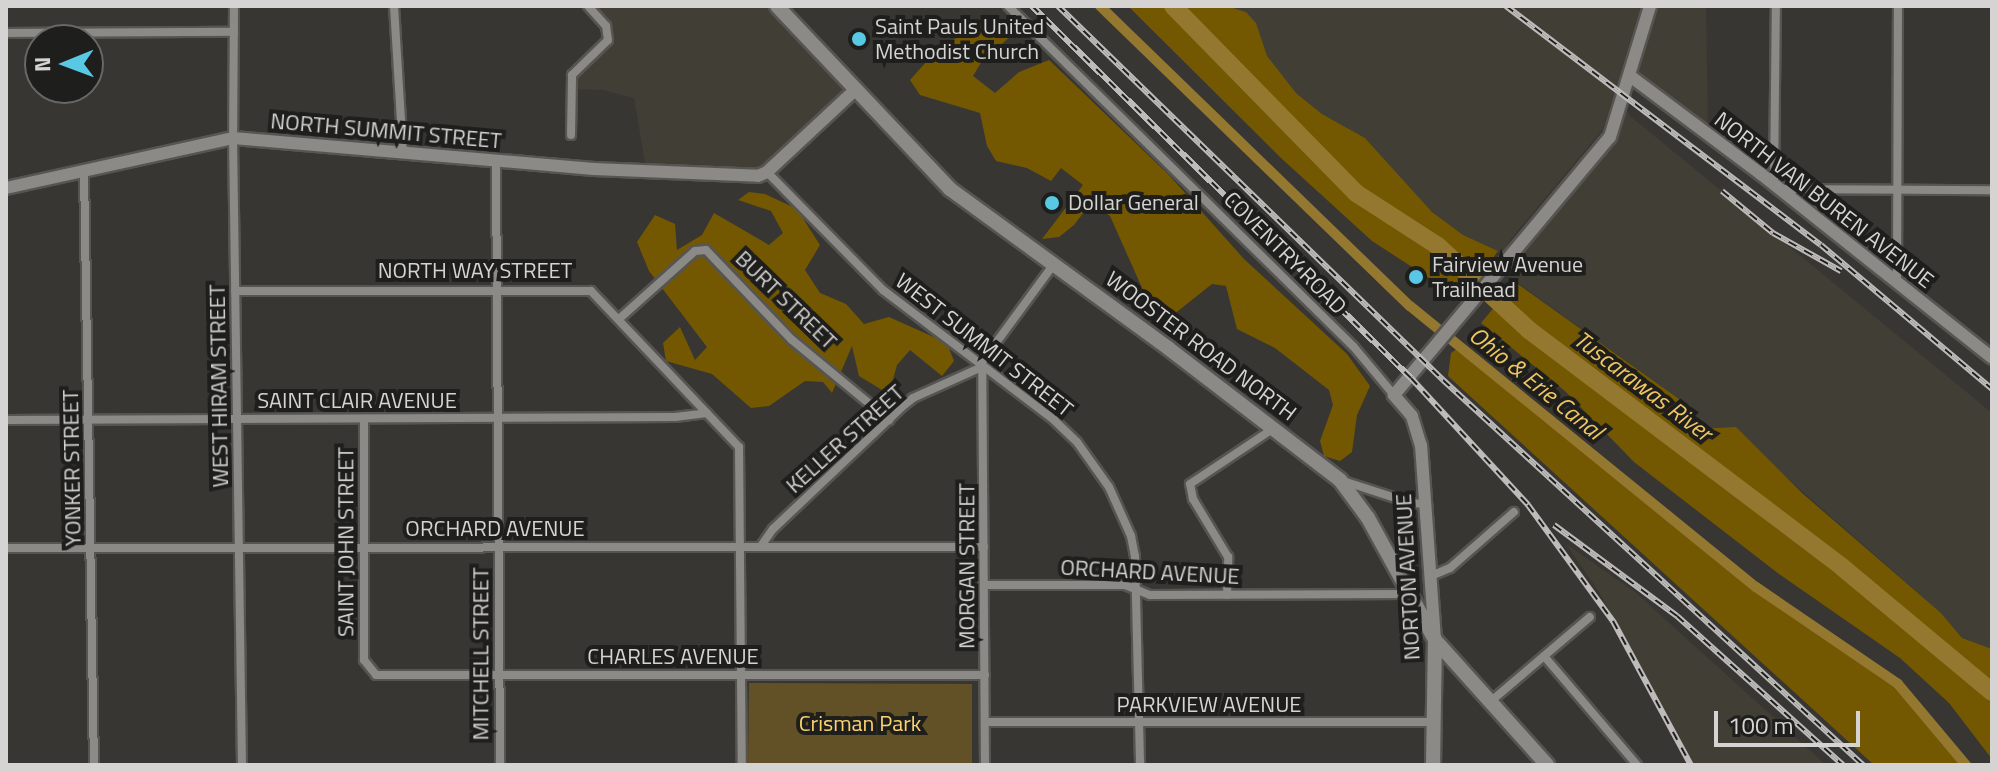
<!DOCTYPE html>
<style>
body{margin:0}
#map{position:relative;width:1998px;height:771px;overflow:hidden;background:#383633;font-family:"Titillium Web",sans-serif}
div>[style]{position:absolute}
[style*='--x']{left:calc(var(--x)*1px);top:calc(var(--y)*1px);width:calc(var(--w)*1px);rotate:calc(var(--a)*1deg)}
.built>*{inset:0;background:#413e35}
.green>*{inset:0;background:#625126}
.forest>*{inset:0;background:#745801}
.canal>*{height:10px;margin:-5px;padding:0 5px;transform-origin:5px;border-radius:5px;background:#94782f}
.river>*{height:18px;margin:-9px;padding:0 9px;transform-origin:9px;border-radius:9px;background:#94782f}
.roads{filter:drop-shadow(2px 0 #565552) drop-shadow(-2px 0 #565552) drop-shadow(0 2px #565552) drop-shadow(0 -2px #565552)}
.minor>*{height:8px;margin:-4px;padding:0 4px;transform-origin:4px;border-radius:4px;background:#8b8a86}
.tertiary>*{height:12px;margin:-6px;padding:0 6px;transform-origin:6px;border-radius:6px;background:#8b8a86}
.secondary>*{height:14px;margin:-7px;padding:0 7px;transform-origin:7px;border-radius:7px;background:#8b8a86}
.rail>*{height:6px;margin-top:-3px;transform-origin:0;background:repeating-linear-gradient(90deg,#1e1e1c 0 9px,#bdbcba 0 18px);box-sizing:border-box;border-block:2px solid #bdbcba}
.dots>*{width:22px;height:22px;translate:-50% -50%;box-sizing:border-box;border:4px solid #1e1e1c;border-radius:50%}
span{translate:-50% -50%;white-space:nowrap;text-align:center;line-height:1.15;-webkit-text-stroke:8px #1e1e1c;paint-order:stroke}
.poi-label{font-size:22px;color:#d5d4d2}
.left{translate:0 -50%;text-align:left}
.street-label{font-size:22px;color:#d5d4d2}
.park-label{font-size:22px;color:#fcd36f}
.water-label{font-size:24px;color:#efc662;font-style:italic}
.frame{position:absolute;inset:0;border:8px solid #d5d4d2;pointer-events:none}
.north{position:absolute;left:24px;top:24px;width:80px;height:80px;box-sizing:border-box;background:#1e1e1c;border:2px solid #676765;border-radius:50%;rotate:269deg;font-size:22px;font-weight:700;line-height:32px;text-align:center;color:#d5d4d2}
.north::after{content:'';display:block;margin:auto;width:28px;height:36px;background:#59c8e4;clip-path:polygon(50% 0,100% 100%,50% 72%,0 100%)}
.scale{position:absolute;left:1714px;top:711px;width:146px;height:36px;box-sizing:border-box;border:4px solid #d5d4d2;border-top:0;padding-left:10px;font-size:24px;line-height:28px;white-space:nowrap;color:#d5d4d2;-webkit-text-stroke:6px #1e1e1c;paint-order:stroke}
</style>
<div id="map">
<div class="built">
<div style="clip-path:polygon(594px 6px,773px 6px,853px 87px,761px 169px,646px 168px,634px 98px,603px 90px,574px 89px,576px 76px,611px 39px,611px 25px)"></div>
<div style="clip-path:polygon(1227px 6px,1641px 6px,1603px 129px,1511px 239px,1501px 257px,1498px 251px,1463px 235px,1432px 212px,1365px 138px,1322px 114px,1294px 91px,1266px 56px,1255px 23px,1246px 12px)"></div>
<div style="clip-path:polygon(1653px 6px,1706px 6px,1708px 129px,1633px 75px)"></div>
<div style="clip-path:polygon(1625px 107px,1630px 116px,1992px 413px,1992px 649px,1962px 638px,1941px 613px,1769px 462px,1699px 429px,1679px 399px,1504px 273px,1616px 139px)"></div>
<div style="clip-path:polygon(1566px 544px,1635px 592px,1826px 765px,1695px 765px,1599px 592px)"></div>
</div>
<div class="green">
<div style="clip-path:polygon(749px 683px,972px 684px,972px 765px,748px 765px)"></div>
</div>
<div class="forest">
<div style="clip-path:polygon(1128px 6px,1227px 6px,1246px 12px,1256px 23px,1267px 56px,1296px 93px,1322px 114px,1365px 138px,1432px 212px,1463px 235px,1498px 251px,1463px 300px,1372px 241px,1281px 158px)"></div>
<div style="clip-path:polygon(982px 21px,1000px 22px,1011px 36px,982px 61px,973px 76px,995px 93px,1019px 72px,1049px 60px,1169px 175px,1244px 259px,1347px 354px,1370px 386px,1357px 415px,1352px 452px,1340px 461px,1324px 456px,1320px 441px,1333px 405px,1329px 390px,1275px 348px,1237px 329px,1226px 286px,1212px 284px,1159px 326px,1110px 216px,1097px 207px,1087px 208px,1074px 225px,1059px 237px,1042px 239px,1083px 185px,1061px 168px,1051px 181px,1027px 168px,996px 161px,987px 146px,980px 113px,920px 95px,910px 80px,935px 52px)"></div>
<div style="clip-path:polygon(749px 192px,765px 194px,797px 209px,820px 245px,805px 270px,820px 293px,846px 304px,864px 324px,889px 317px,947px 343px,954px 361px,942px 376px,910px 350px,897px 365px,892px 383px,882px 390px,859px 376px,852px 346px,832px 393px,823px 382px,805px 381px,769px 406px,751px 408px,712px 374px,666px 361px,663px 343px,680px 327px,695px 360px,707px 347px,649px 271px,637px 242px,655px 215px,675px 224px,677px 250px,702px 235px,714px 213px,769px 245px,783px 233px,771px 211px,738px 200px)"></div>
<div style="clip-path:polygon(1515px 282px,1679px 399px,1699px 429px,1736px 427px,1802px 493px,1941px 613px,1962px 638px,1992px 649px,1992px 759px,1949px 703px,1900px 658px,1779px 574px,1634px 462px,1565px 391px,1481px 323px)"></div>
<div style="clip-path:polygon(1461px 346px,1756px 587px,1898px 684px,1962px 765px,1874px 765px,1448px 376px,1451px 353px)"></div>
</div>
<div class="canal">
<div style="--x:1100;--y:6;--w:431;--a:44.1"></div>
<div style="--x:1410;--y:306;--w:446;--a:39.1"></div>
<div style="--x:1756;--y:587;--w:172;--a:34.3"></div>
<div style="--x:1898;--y:684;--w:106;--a:50"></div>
</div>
<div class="river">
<div style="--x:1173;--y:6;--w:262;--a:45.6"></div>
<div style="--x:1356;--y:193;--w:98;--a:32.9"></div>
<div style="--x:1438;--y:246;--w:124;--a:42.7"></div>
<div style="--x:1529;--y:330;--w:393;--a:37.1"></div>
<div style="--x:1842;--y:567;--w:195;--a:39.8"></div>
</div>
<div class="roads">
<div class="minor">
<div style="--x:234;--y:6;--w:132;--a:90.4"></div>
<div style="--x:233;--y:138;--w:627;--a:89.18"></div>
<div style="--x:394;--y:6;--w:146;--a:86.5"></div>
<div style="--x:1008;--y:6;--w:484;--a:44.6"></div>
<div style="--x:1353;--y:346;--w:64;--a:50.1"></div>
<div style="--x:6;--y:33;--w:228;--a:-0.3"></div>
<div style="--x:571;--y:135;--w:60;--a:-89"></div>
<div style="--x:572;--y:75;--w:50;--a:-44.2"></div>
<div style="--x:608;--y:40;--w:14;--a:-98"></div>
<div style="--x:606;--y:26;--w:27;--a:-132"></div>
<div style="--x:496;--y:159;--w:606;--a:89.62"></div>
<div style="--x:84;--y:170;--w:595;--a:89.04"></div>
<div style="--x:767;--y:172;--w:165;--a:45.5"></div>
<div style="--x:883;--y:290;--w:215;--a:37.2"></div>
<div style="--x:1054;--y:420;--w:32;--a:44"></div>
<div style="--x:1077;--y:442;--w:55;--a:54.6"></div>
<div style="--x:1109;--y:487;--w:54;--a:65.8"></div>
<div style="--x:1131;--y:536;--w:21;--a:79"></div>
<div style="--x:1135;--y:557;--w:208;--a:88.6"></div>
<div style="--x:1774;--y:184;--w:178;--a:-89.4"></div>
<div style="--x:1781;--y:189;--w:211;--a:0.3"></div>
<div style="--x:1897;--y:281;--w:275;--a:-89.8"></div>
<div style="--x:235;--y:291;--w:356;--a:0"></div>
<div style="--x:591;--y:291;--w:215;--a:46.5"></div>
<div style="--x:739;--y:447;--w:318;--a:89.5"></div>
<div style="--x:619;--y:319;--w:102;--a:-41.8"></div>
<div style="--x:695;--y:251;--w:11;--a:-5"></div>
<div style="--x:706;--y:250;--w:124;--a:46.3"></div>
<div style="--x:792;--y:340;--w:126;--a:39.5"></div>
<div style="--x:364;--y:419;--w:241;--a:90"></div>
<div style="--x:364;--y:660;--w:19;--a:51"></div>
<div style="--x:376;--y:675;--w:609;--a:0"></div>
<div style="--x:6;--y:420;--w:669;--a:-0.26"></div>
<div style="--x:675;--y:417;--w:32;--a:-7"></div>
<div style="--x:1343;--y:481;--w:71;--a:17.9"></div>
<div style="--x:1411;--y:503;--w:16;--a:4"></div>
<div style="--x:761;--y:546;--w:21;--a:-55"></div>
<div style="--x:773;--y:529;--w:178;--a:-43.4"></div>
<div style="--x:902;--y:407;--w:14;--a:-39"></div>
<div style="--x:913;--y:398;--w:76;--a:-24.2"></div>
<div style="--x:6;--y:548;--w:978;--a:-0.06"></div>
<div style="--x:1431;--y:576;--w:21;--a:-23"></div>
<div style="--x:1450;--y:568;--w:85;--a:-41.2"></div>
<div style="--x:985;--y:585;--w:140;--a:0"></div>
<div style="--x:1125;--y:585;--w:27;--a:22"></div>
<div style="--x:1150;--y:595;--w:260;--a:-0.2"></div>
<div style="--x:1227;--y:595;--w:38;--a:-88"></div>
<div style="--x:1228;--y:557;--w:68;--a:-121.1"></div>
<div style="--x:1193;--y:499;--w:15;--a:-101"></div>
<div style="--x:1190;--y:484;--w:101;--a:-33.7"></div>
<div style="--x:1544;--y:656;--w:143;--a:49.5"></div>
<div style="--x:1490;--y:702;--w:131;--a:-40.4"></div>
<div style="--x:985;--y:722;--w:449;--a:0"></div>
<div style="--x:985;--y:765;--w:403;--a:-90.4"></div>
<div style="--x:982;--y:362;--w:122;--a:-53.7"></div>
</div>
<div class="tertiary">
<div style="--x:1630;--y:76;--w:164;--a:36.8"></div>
<div style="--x:1761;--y:174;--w:295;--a:38.5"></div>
<div style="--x:6;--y:188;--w:232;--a:-12.4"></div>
<div style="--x:233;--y:138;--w:362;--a:4.9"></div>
<div style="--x:594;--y:169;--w:164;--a:2.4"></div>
<div style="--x:758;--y:176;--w:10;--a:-24"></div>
<div style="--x:767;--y:172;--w:122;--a:-43"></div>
<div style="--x:1435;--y:640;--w:195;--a:-94.1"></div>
<div style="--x:1421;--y:446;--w:31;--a:-107"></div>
<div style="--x:1412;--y:416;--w:28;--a:-131"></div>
<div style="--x:1394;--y:395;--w:336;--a:-50.1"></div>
<div style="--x:1610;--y:137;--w:137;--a:-73"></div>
</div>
<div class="secondary">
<div style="--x:777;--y:6;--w:252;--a:46.6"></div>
<div style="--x:950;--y:189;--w:270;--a:36.1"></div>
<div style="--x:1168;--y:348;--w:217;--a:37.5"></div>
<div style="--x:1340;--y:480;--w:47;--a:53.6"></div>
<div style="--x:1368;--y:518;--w:139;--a:61.2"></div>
<div style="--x:1435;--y:640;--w:168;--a:48.1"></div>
<div style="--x:1433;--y:765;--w:125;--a:-89.1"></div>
</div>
</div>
<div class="rail">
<div style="--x:1032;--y:6;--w:531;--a:44.47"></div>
<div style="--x:1411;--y:378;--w:173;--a:47.3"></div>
<div style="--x:1528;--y:505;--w:144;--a:53.8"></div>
<div style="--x:1613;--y:621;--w:164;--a:61.6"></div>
<div style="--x:1058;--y:6;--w:537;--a:44.17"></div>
<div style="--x:1443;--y:380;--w:570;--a:42.51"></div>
<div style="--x:1506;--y:6;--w:395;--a:37.2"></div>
<div style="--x:1821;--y:245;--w:224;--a:40.1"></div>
<div style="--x:1722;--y:191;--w:66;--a:39.5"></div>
<div style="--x:1773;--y:233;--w:78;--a:29.2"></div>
<div style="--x:1554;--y:525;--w:153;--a:36.5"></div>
<div style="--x:1677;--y:616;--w:223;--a:41.9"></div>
</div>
<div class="dots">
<div style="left:859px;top:39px;background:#59c8e4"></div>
<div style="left:1052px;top:203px;background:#59c8e4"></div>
<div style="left:1416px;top:277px;background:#59c8e4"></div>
</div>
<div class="poi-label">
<span class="left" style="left:875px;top:39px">Saint Pauls United<br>Methodist Church</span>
<span class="left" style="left:1068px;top:203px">Dollar General</span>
<span class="left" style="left:1432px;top:277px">Fairview Avenue<br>Trailhead</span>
</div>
<div class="street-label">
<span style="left:386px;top:131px;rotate:5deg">NORTH SUMMIT STREET</span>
<span style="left:1824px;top:200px;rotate:38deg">NORTH VAN BUREN AVENUE</span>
<span style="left:1285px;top:253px;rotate:45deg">COVENTRY ROAD</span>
<span style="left:475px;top:271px">NORTH WAY STREET</span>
<span style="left:786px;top:300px;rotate:44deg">BURT STREET</span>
<span style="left:984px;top:345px;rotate:38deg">WEST SUMMIT STREET</span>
<span style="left:1201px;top:346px;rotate:37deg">WOOSTER ROAD NORTH</span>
<span style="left:219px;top:386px;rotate:-91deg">WEST HIRAM STREET</span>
<span style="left:357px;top:401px">SAINT CLAIR AVENUE</span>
<span style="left:845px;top:439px;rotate:-42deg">KELLER STREET</span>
<span style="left:72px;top:468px;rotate:-91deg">YONKER STREET</span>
<span style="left:495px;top:529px">ORCHARD AVENUE</span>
<span style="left:346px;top:542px;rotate:-90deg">SAINT JOHN STREET</span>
<span style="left:967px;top:566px;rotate:-90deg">MORGAN STREET</span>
<span style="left:1150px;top:572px;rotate:3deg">ORCHARD AVENUE</span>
<span style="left:1408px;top:577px;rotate:-93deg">NORTON AVENUE</span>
<span style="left:481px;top:654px;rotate:-90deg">MITCHELL STREET</span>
<span style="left:673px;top:657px">CHARLES AVENUE</span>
<span style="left:1209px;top:705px">PARKVIEW AVENUE</span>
</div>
<div class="park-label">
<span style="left:860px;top:724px">Crisman Park</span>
</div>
<div class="water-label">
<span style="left:1536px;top:383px;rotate:39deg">Ohio &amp; Erie Canal</span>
<span style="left:1643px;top:386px;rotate:37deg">Tuscarawas River</span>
</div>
<div class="frame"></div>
<div class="north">N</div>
<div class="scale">100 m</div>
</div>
